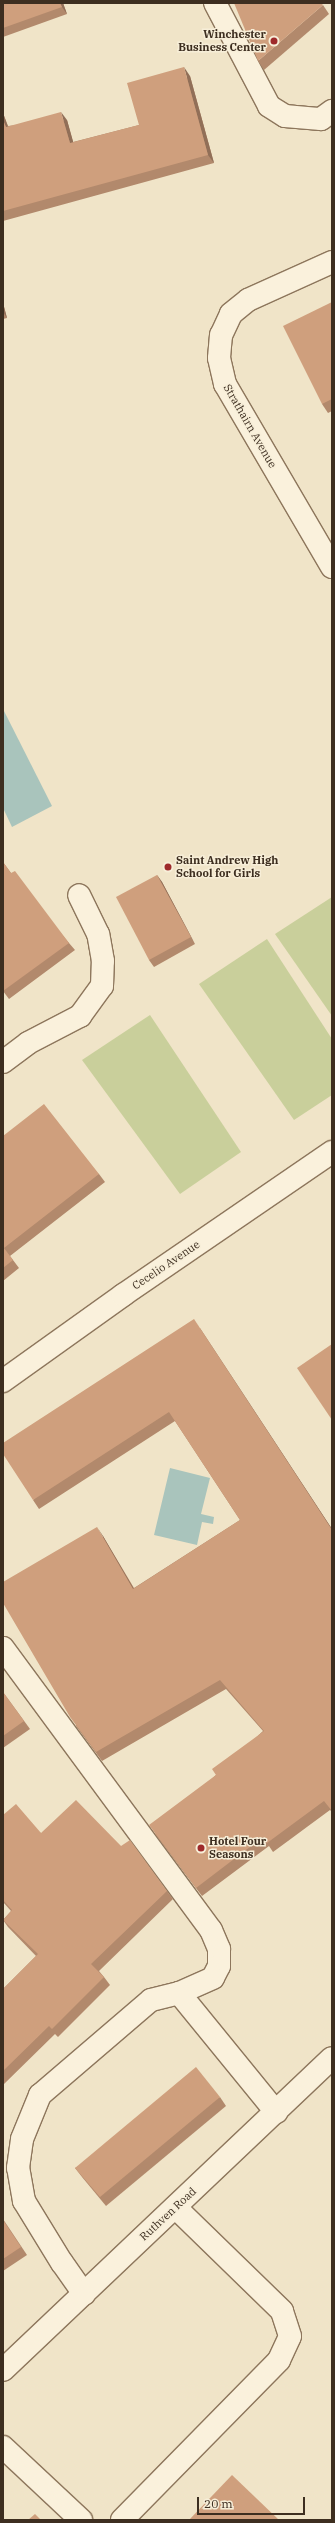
<!DOCTYPE html>
<style>
body{margin:0}
#map{position:relative;width:335px;height:2523px;overflow:hidden;background:#f0e4c8;font-family:"IBM Plex Serif",serif}
div>[style]{position:absolute}
[style*='--x']{left:calc(var(--x)*1px);top:calc(var(--y)*1px);width:calc(var(--w)*1px);rotate:calc(var(--a)*1deg)}
.green>*{inset:0;background:#c9cf9b}
.water>*{inset:0;background:#a9c4bc}
.roads{filter:drop-shadow(1px 0 #8d765c) drop-shadow(-1px 0 #8d765c) drop-shadow(0 1px #8d765c) drop-shadow(0 -1px #8d765c)}
.minor>*{height:22px;margin:-11px;padding:0 11px;transform-origin:11px;border-radius:11px;background:#faf1dc}
.wall>*{inset:0;background:#b2896c}
.shaded-wall>*{inset:0;background:#916f58}
.building>*{inset:0;background:#cf9f7d}
.dots>*{width:11px;height:11px;translate:-50% -50%;box-sizing:border-box;border:2px solid #f7eed8;border-radius:50%}
span{translate:-50% -50%;white-space:nowrap;text-align:center;line-height:1.15;-webkit-text-stroke:3px #f7eed8;paint-order:stroke}
.poi-label{font-size:11px;color:#3d2e20;font-weight:700}
.right{translate:-100% -50%;text-align:right}
.left{translate:0 -50%;text-align:left}
.street-label{font-size:11px;color:#3d2e20}
.frame{position:absolute;inset:0;border:4px solid #3d2e20;pointer-events:none}
.scale{position:absolute;left:197px;top:2497px;width:108px;height:18px;box-sizing:border-box;border:2px solid #3d2e20;border-top:0;padding-left:5px;font-size:12px;line-height:14px;white-space:nowrap;color:#3d2e20;-webkit-text-stroke:3px #f7eed8;paint-order:stroke}
</style>
<div id="map">
<div class="green">
<div style="clip-path:polygon(332px 897px,332px 1016px,275px 934px)"></div>
<div style="clip-path:polygon(267px 939px,332px 1039px,332px 1095px,294px 1120px,199px 984px)"></div>
<div style="clip-path:polygon(150px 1015px,241px 1152px,180px 1194px,82px 1060px)"></div>
</div>
<div class="water">
<div style="clip-path:polygon(3px 709px,52px 806px,12px 827px,3px 808px)"></div>
<div style="clip-path:polygon(170px 1468px,210px 1478px,201px 1514px,214px 1517px,213px 1524px,202px 1522px,197px 1545px,154px 1535px)"></div>
</div>
<div class="roads">
<div class="minor">
<div style="--x:215;--y:3;--w:116;--a:62.3"></div>
<div style="--x:269;--y:106;--w:19;--a:32"></div>
<div style="--x:285;--y:116;--w:36;--a:5"></div>
<div style="--x:321;--y:119;--w:14;--a:-36"></div>
<div style="--x:332;--y:262;--w:92;--a:155.7"></div>
<div style="--x:248;--y:300;--w:22;--a:141"></div>
<div style="--x:231;--y:314;--w:23;--a:115"></div>
<div style="--x:221;--y:335;--w:23;--a:95"></div>
<div style="--x:219;--y:358;--w:27;--a:77"></div>
<div style="--x:225;--y:384;--w:212;--a:59.7"></div>
<div style="--x:3;--y:1062;--w:31;--a:-37"></div>
<div style="--x:28;--y:1043;--w:59;--a:-27.4"></div>
<div style="--x:80;--y:1016;--w:37;--a:-54"></div>
<div style="--x:102;--y:986;--w:25;--a:-88"></div>
<div style="--x:103;--y:961;--w:27;--a:-100"></div>
<div style="--x:98;--y:934;--w:43;--a:-116"></div>
<div style="--x:3;--y:1381;--w:148;--a:-35.6"></div>
<div style="--x:123;--y:1295;--w:253;--a:-34.4"></div>
<div style="--x:3;--y:1648;--w:350;--a:53.6"></div>
<div style="--x:211;--y:1930;--w:21;--a:67"></div>
<div style="--x:219;--y:1949;--w:17;--a:90"></div>
<div style="--x:219;--y:1966;--w:13;--a:117"></div>
<div style="--x:213;--y:1978;--w:37;--a:156"></div>
<div style="--x:84;--y:2294;--w:38;--a:-125"></div>
<div style="--x:62;--y:2263;--w:73;--a:-121.5"></div>
<div style="--x:24;--y:2201;--w:34;--a:-100"></div>
<div style="--x:18;--y:2168;--w:29;--a:-82"></div>
<div style="--x:22;--y:2139;--w:48;--a:-67.8"></div>
<div style="--x:40;--y:2095;--w:146;--a:-40.6"></div>
<div style="--x:151;--y:2000;--w:29;--a:-14"></div>
<div style="--x:179;--y:1993;--w:154;--a:50.8"></div>
<div style="--x:3;--y:2370;--w:453;--a:-43.5"></div>
<div style="--x:3;--y:2447;--w:107;--a:43.1"></div>
<div style="--x:122;--y:2520;--w:224;--a:-45.5"></div>
<div style="--x:279;--y:2360;--w:26;--a:-65"></div>
<div style="--x:290;--y:2336;--w:26;--a:-108"></div>
<div style="--x:282;--y:2311;--w:149;--a:-135.8"></div>
</div>
</div>
<div class="wall">
<div style="clip-path:polygon(3px 3px,63px 3px,67px 14px,3px 37px)"></div>
<div style="clip-path:polygon(323px 5px,329px 14px,264px 70px,258px 61px)"></div>
<div style="clip-path:polygon(190px 76px,214px 163px,3px 221px,3px 113px,8px 126px,67px 120px,73px 142px,139px 125px)"></div>
<div style="clip-path:polygon(332px 302px,332px 411px,328px 413px,322px 404px)"></div>
<div style="clip-path:polygon(3px 303px,7px 318px,3px 319px)"></div>
<div style="clip-path:polygon(3px 862px,11px 873px,69px 943px,75px 950px,9px 999px,3px 991px)"></div>
<div style="clip-path:polygon(157px 875px,162px 882px,195px 944px,154px 967px,149px 960px)"></div>
<div style="clip-path:polygon(3px 1136px,99px 1174px,105px 1182px,10px 1256px,19px 1268px,3px 1281px)"></div>
<div style="clip-path:polygon(200px 1328px,332px 1529px,332px 1812px,330px 1810px,273px 1852px,269px 1846px,202px 1896px,155px 1834px,216px 1775px,263px 1731px,226px 1689px,102px 1761px,76px 1726px,103px 1536px,134px 1588px,240px 1520px,175px 1421px,39px 1509px,33px 1500px)"></div>
<div style="clip-path:polygon(3px 1692px,30px 1729px,3px 1748px)"></div>
<div style="clip-path:polygon(3px 1815px,41px 1833px,121px 1846px,167px 1891px,173px 1899px,99px 1971px,104px 1977px,110px 1985px,58px 2037px,55px 2034px,3px 2085px,3px 1989px,36px 1956px,8px 1927px,3px 1920px,11px 1911px,3px 1902px)"></div>
<div style="clip-path:polygon(220px 2097px,226px 2106px,106px 2206px,82px 2177px,75px 2168px)"></div>
<div style="clip-path:polygon(3px 2219px,27px 2255px,3px 2271px)"></div>
</div>
<div class="shaded-wall">
<div style="clip-path:polygon(60px 3px,63px 3px,67px 14px,62px 7px)"></div>
<div style="clip-path:polygon(184px 67px,190px 76px,214px 163px,208px 155px)"></div>
<div style="clip-path:polygon(61px 112px,67px 120px,76px 152px,70px 143px)"></div>
<div style="clip-path:polygon(3px 113px,11px 135px,6px 127px,3px 120px)"></div>
<div style="clip-path:polygon(3px 303px,7px 318px,3px 312px)"></div>
<div style="clip-path:polygon(157px 875px,162px 882px,195px 944px,191px 937px)"></div>
<div style="clip-path:polygon(194px 1319px,332px 1529px,332px 1530px)"></div>
<div style="clip-path:polygon(97px 1527px,103px 1536px,139px 1598px,133px 1589px)"></div>
</div>
<div class="building">
<div style="clip-path:polygon(3px 3px,60px 3px,62px 7px,3px 28px)"></div>
<div style="clip-path:polygon(234px 3px,321px 3px,323px 5px,258px 61px)"></div>
<div style="clip-path:polygon(184px 67px,208px 155px,3px 211px,3px 120px,6px 127px,61px 112px,70px 143px,139px 125px,127px 83px)"></div>
<div style="clip-path:polygon(332px 302px,332px 399px,322px 404px,283px 326px)"></div>
<div style="clip-path:polygon(3px 862px,11px 873px,15px 871px,69px 943px,3px 991px)"></div>
<div style="clip-path:polygon(157px 875px,191px 937px,149px 960px,116px 897px)"></div>
<div style="clip-path:polygon(44px 1104px,99px 1174px,4px 1248px,13px 1260px,3px 1268px,3px 1136px)"></div>
<div style="clip-path:polygon(194px 1319px,332px 1530px,332px 1811px,324px 1801px,267px 1843px,263px 1837px,196px 1888px,149px 1825px,216px 1775px,212px 1769px,264px 1731px,220px 1680px,96px 1752px,70px 1717px,3px 1603px,3px 1582px,97px 1527px,133px 1589px,240px 1520px,169px 1412px,33px 1500px,3px 1454px,3px 1443px)"></div>
<div style="clip-path:polygon(332px 1344px,332px 1420px,297px 1368px)"></div>
<div style="clip-path:polygon(3px 1692px,24px 1721px,3px 1736px)"></div>
<div style="clip-path:polygon(76px 1800px,121px 1846px,130px 1840px,167px 1891px,91px 1964px,104px 1977px,52px 2029px,49px 2026px,3px 2071px,3px 1989px,38px 1954px,3px 1920px,12px 1910px,3px 1900px,3px 1815px,16px 1804px,41px 1833px)"></div>
<div style="clip-path:polygon(196px 2067px,220px 2097px,100px 2197px,75px 2168px)"></div>
<div style="clip-path:polygon(3px 2220px,21px 2247px,3px 2259px)"></div>
<div style="clip-path:polygon(232px 2475px,279px 2520px,189px 2520px)"></div>
<div style="clip-path:polygon(35px 2514px,41px 2520px,28px 2520px)"></div>
</div>
<div class="dots">
<div style="left:274px;top:41px;background:#9e2a2b"></div>
<div style="left:168px;top:867px;background:#9e2a2b"></div>
<div style="left:201px;top:1848px;background:#9e2a2b"></div>
</div>
<div class="poi-label">
<span class="right" style="left:266px;top:41px">Winchester<br>Business Center</span>
<span class="left" style="left:176px;top:867px">Saint Andrew High<br>School for Girls</span>
<span class="left" style="left:209px;top:1848px">Hotel Four<br>Seasons</span>
</div>
<div class="street-label">
<span style="left:250px;top:426px;rotate:60deg">Strathairn Avenue</span>
<span style="left:166px;top:1265px;rotate:-34deg">Cecelio Avenue</span>
<span style="left:168px;top:2214px;rotate:-43deg">Ruthven Road</span>
</div>
<div class="frame"></div>
<div class="scale">20 m</div>
</div>
